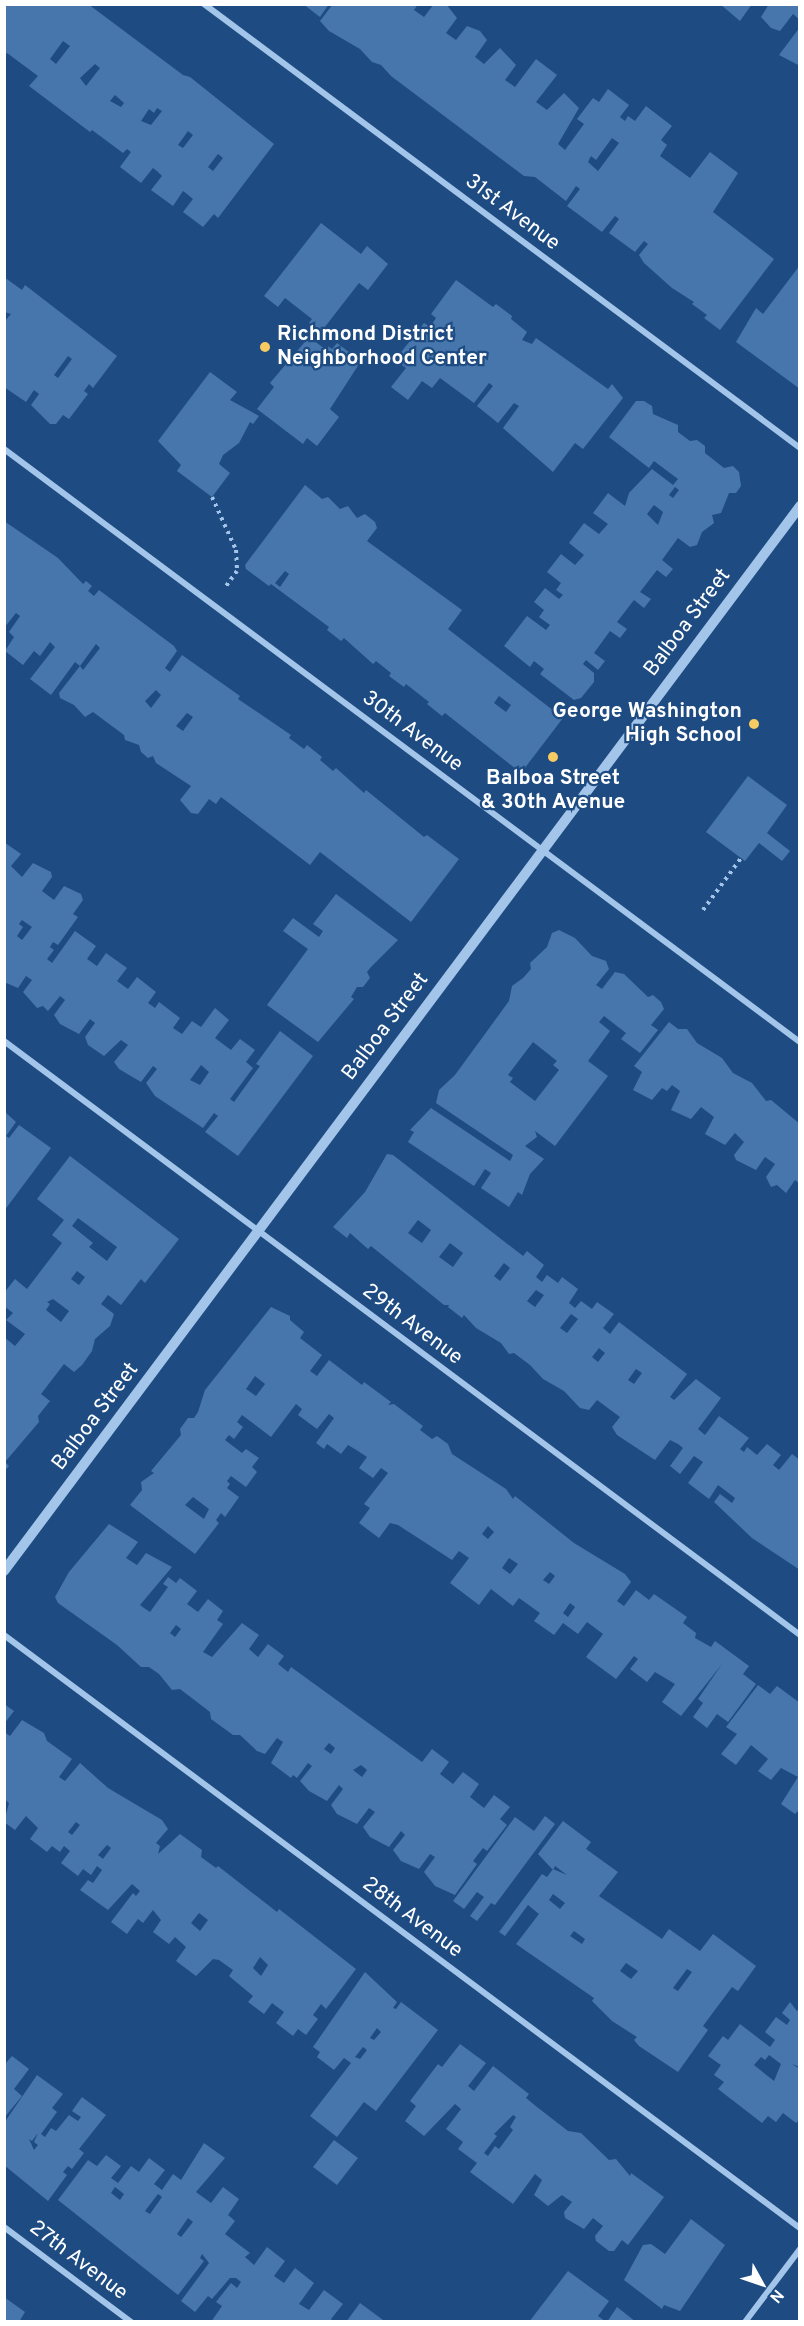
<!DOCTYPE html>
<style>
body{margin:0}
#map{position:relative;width:804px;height:2326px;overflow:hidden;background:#1e4c82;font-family:Overpass,sans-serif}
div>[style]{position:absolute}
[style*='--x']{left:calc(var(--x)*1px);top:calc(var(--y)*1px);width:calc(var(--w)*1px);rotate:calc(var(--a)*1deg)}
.building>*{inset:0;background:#4676ab}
.path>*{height:4px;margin-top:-2px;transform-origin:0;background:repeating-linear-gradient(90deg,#a3c5e9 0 3px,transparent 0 7.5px)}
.minor>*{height:6px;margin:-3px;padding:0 3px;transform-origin:3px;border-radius:3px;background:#a3c5e9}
.tertiary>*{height:10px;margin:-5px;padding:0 5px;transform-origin:5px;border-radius:5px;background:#a3c5e9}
.dots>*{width:16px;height:16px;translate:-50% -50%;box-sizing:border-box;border:3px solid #1e4c82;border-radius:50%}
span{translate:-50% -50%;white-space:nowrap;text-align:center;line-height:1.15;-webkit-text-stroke:4.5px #1e4c82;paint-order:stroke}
.street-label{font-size:21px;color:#fff}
.poi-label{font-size:21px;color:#fff;font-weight:700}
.left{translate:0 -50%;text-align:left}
.right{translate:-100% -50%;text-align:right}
.frame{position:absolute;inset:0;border:6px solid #fff;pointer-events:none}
.north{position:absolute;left:732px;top:2254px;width:60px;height:60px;-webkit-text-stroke:4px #1e4c82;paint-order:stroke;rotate:130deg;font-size:16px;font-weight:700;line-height:24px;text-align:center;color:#fff}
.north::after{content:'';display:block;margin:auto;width:21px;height:27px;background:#fff;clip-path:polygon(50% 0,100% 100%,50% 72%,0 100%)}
</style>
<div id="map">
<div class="building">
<div style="clip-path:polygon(evenodd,4px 4px,88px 4px,183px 75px,190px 77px,274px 144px,218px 218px,214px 214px,203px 227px,183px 212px,193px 199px,187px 194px,183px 191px,173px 206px,151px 190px,162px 176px,158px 172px,153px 168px,141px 183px,120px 167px,131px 152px,127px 149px,123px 153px,92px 130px,90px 132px,29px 86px,38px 76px,7px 53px,4px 56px,4px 4px,63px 41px,70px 46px,56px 64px,50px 59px,63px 41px,4px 4px,95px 64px,100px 68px,86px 86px,80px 78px,95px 64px,4px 4px,115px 95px,124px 103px,121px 107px,110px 101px,115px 95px,4px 4px,157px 108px,162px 111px,151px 125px,141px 121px,149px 109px,154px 113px,157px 108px,4px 4px,188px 131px,193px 135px,183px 148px,178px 145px,188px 131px,4px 4px,218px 154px,223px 158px,213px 171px,208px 167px,218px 154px)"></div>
<div style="clip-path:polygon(303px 4px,329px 4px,320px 17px)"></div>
<div style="clip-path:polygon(evenodd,333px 4px,418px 4px,414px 10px,424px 17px,434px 4px,446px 4px,457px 18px,446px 33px,456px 40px,467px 26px,480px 31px,487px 40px,475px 57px,484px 64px,500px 48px,516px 65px,505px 80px,515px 87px,536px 59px,557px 75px,536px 102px,547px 110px,564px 93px,579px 108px,558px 144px,565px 150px,584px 124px,577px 119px,593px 98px,599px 102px,608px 89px,629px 105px,620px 117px,625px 121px,628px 116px,635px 121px,646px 106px,672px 126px,661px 140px,667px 145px,660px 156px,690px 178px,710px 152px,738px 173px,713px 212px,774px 259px,720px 330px,704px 318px,707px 315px,692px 304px,694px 302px,672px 288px,644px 263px,639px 255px,648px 244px,644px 241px,635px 252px,609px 233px,619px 219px,615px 216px,602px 232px,567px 206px,580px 189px,576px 186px,566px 201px,535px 177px,524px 176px,391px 76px,381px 65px,372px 62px,360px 49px,329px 31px,320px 21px,333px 4px,612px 138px,619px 143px,598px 171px,588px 162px,591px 156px,596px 160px,612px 138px)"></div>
<div style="clip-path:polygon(720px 4px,752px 4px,740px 21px)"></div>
<div style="clip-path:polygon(769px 4px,800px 4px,800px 20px,793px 14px,780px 31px,771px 28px,761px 17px)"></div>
<div style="clip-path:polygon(800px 27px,800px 66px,779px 55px)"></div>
<div style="clip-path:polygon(321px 223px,361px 254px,367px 246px,388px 264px,368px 290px,359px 283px,321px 332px,309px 323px,312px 319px,285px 298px,278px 307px,264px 296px)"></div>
<div style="clip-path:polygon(800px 265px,800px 389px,736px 342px,756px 308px,763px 314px)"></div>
<div style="clip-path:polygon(evenodd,4px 277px,22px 290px,25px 285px,117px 356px,93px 388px,89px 384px,84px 391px,88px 394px,69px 419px,63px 415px,56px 424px,50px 424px,31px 405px,39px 394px,34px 390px,26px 402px,4px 387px,4px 322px,11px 314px,4px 312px,4px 277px,68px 356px,72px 359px,58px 378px,54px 375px,68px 356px)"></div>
<div style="clip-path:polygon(456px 280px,493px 307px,496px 304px,512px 316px,511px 319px,527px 332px,522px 340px,532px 344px,536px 338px,608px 389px,612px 384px,623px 398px,583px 449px,575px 443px,553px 472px,503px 428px,519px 406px,514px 403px,498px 423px,477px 406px,493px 386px,489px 383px,474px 403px,440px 378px,432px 388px,422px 381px,408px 400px,391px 387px,406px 368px,395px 360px,424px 323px,430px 327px,436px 318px,431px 314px)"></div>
<div style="clip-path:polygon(309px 337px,325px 349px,328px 346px,332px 349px,337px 343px,361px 361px,330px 409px,339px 417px,317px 446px,307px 438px,303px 444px,257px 409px,274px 387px,270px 383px)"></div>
<div style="clip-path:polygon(210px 372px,237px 392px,230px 400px,259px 416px,253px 424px,250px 422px,239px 443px,223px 455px,219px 464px,230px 473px,212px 497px,177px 471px,181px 465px,158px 441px)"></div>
<div style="clip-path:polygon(evenodd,636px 401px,644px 401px,652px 406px,653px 414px,678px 425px,678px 432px,690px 441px,697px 440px,705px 446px,705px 453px,724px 468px,733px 466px,739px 472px,741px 486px,736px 493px,729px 493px,721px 513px,712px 515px,714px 523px,702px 532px,697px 545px,690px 547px,678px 538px,662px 560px,673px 569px,666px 577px,657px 570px,640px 592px,651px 599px,644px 608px,634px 600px,617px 622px,627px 629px,620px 638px,610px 631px,594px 653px,605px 661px,598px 670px,586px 660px,583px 664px,594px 673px,594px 682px,581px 698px,574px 700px,540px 674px,544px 669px,534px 661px,530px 667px,504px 646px,527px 616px,546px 630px,550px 625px,539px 617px,544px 610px,534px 602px,545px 588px,559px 599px,563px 595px,556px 590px,561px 583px,547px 572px,561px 554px,575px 565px,584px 555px,569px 543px,584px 523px,599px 534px,608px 524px,593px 513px,608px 493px,625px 506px,629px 493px,652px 469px,673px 485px,678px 479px,654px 461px,649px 468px,609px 437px,636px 401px,675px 487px,679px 490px,673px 498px,669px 495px,675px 487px,636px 401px,654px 505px,663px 512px,658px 525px,647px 514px,654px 505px)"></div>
<div style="clip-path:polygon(evenodd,305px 485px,322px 499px,328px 497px,340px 509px,348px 506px,357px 518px,365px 514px,375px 522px,377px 528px,367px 541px,462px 610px,448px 629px,563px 718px,521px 773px,445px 713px,442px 716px,427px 704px,429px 702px,406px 684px,404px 687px,389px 676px,391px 673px,376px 661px,373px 664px,344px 638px,341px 641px,327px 630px,329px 627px,271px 584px,269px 586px,246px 569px,245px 565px,305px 485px,285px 571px,289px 574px,280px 587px,275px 583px,285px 571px,305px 485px,499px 696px,511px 705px,506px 712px,494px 703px,499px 696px)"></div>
<div style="clip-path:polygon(evenodd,4px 521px,58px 558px,83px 584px,86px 581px,92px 586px,88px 591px,94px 596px,99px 590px,174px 646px,177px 651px,165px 668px,170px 672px,182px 655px,240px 696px,238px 699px,291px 735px,289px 738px,304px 749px,307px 745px,322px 757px,320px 760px,333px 771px,336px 768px,364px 793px,366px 790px,424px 837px,427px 835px,459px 859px,411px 922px,320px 852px,310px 865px,221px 797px,216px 804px,209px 799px,198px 814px,191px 813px,180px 800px,191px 786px,156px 763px,153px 756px,148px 758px,141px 752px,139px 745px,125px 740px,124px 735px,93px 712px,85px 717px,74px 705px,60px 698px,59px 693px,80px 666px,83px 670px,100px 648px,96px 644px,80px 666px,75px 662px,51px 695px,30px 679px,55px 647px,50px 642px,40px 656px,34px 651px,23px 665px,5px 651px,14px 637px,9px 632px,20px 616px,16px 613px,4px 628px,4px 521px,156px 690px,161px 695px,151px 708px,145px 701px,156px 690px,4px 521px,187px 713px,193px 717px,183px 731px,176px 726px,187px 713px)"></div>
<div style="clip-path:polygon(748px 776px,787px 805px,767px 833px,790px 851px,782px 861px,759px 843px,745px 861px,706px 832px)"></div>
<div style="clip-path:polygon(evenodd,4px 842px,21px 854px,11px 866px,22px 877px,33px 863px,51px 872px,52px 877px,42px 891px,54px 900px,64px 886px,81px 894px,83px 900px,73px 914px,78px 917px,58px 945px,53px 942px,50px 947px,54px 950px,47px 959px,52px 963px,75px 931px,96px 946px,87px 959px,97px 966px,106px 953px,127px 968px,117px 981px,128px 989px,137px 977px,156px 992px,148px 1003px,155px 1008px,159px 1002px,180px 1018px,173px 1028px,182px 1034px,192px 1021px,201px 1027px,215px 1008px,229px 1020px,215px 1038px,231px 1050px,240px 1039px,255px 1050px,246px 1062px,253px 1068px,230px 1099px,234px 1102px,260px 1066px,256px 1064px,280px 1031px,313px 1056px,238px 1156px,205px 1132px,218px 1116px,214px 1113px,203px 1128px,155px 1096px,146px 1083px,157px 1069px,153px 1066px,141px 1082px,119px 1069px,114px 1062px,128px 1045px,121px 1040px,104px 1056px,88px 1045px,85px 1037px,95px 1023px,90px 1019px,79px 1034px,60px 1024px,54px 1015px,65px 1000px,60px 996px,48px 1011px,43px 1006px,37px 1008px,23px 992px,32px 980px,26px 976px,18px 988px,4px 982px,4px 842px,22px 920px,32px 927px,22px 940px,17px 936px,23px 927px,19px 924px,22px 920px,4px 842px,201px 1065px,209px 1072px,200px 1085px,190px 1080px,201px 1065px)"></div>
<div style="clip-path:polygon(336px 894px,398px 940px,371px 967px,367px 972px,370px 978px,363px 987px,357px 987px,351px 997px,354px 999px,318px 1042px,267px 1005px,308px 949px,283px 931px,293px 918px,319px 937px,323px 931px,313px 924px)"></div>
<div style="clip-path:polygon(evenodd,559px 930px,575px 938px,592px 956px,606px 961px,609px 969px,596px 985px,602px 989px,615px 972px,624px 974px,648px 997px,653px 995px,661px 1002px,664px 1009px,651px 1025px,658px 1030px,640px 1053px,621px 1039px,626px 1033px,604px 1016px,599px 1022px,610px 1031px,588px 1061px,608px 1076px,555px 1146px,535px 1131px,537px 1137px,525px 1146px,544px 1159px,530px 1174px,522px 1195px,518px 1192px,509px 1207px,481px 1188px,491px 1173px,485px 1169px,474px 1186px,408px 1142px,414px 1132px,410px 1130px,431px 1108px,510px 1161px,513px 1155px,436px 1103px,439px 1090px,455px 1075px,509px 1001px,512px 986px,523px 978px,531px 969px,530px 963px,547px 947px,552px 933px,559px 930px,533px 1042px,557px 1061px,553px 1065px,559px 1070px,535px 1101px,510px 1082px,513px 1078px,508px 1075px,533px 1042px)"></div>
<div style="clip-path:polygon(669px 1022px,678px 1029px,687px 1029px,697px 1043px,722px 1058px,733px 1073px,752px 1083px,766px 1101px,771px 1100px,800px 1124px,800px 1184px,795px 1180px,786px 1193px,777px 1185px,771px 1187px,766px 1177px,775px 1164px,765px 1157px,756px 1170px,736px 1160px,734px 1155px,744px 1142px,735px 1133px,725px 1145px,705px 1134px,714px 1117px,701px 1107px,691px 1119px,671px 1110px,680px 1091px,672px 1085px,667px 1091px,662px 1088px,652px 1100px,633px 1090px,642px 1072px,634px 1066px)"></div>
<div style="clip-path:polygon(4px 1111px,16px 1122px,6px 1136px,9px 1138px,19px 1125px,51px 1148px,4px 1211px)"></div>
<div style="clip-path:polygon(evenodd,387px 1154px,393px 1155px,523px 1256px,527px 1251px,544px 1265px,536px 1277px,542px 1282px,547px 1275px,558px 1283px,562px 1277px,578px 1289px,569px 1303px,575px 1308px,581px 1301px,592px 1309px,597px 1302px,614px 1314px,603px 1328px,610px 1334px,619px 1322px,687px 1374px,670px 1397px,674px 1400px,696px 1379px,721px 1398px,698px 1429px,705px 1435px,719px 1416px,749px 1438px,740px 1449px,744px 1452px,747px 1447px,757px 1455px,767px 1444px,781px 1455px,773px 1465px,779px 1470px,792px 1454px,800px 1460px,800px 1570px,752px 1538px,714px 1502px,720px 1494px,732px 1503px,735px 1498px,718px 1485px,709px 1499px,688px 1483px,703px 1462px,694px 1456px,680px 1474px,670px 1466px,683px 1448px,678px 1444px,670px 1440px,655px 1460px,617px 1435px,612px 1427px,620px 1417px,597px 1400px,589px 1410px,580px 1408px,564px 1391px,543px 1379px,530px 1365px,514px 1353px,509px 1354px,501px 1343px,476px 1328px,464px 1315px,462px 1318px,448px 1307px,449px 1305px,444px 1305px,371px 1246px,368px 1249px,350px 1233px,347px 1238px,333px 1227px,365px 1192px,387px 1154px,418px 1220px,431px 1230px,422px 1243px,408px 1233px,418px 1220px,387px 1154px,450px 1243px,463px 1253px,453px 1267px,439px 1257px,450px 1243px,387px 1154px,504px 1263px,510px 1268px,500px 1281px,494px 1276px,504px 1263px,387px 1154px,536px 1290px,544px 1295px,535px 1307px,527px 1301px,536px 1290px,387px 1154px,571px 1314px,578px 1319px,567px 1333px,560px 1328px,571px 1314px,387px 1154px,599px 1348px,605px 1353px,598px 1362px,592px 1357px,599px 1348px,387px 1154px,636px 1369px,642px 1373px,634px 1384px,628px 1380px,636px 1369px)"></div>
<div style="clip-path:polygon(evenodd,70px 1156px,179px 1239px,145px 1283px,141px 1279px,121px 1305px,108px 1295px,101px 1304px,114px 1314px,110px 1326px,95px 1339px,92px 1351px,82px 1365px,74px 1372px,64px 1364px,41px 1394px,50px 1401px,38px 1416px,39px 1422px,5px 1462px,9px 1466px,4px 1472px,4px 1337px,15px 1346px,25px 1334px,6px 1320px,13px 1313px,4px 1306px,4px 1293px,15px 1279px,27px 1289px,62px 1243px,52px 1235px,64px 1220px,37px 1199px,70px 1156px,78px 1218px,117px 1247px,107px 1261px,89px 1247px,93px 1243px,72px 1226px,78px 1218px,70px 1156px,77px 1271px,85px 1277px,79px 1285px,71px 1279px,77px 1271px,70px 1156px,53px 1299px,69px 1311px,61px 1322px,46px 1310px,50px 1304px,47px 1302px,53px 1299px)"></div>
<div style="clip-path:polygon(evenodd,271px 1307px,290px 1316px,290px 1320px,304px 1332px,300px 1338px,322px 1355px,310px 1371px,317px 1376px,329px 1360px,362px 1385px,364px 1382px,391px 1402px,388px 1405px,394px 1404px,423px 1426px,420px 1430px,432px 1439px,437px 1436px,448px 1444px,452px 1454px,506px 1489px,513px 1499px,515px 1496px,574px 1543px,625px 1574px,631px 1582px,617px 1601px,624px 1606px,636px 1590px,649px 1600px,654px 1594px,687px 1617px,683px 1623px,696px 1633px,695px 1638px,711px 1647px,715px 1641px,749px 1666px,743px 1674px,756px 1684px,728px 1722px,717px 1714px,707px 1728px,693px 1717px,703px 1703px,698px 1699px,722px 1664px,681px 1716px,662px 1702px,675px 1684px,655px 1672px,647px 1682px,630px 1669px,638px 1659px,634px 1656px,616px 1679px,586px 1657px,603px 1634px,587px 1622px,578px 1634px,563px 1623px,554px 1635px,534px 1621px,540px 1613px,519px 1598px,513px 1606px,491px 1589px,479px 1605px,450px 1583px,469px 1558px,459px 1551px,452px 1560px,398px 1525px,390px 1523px,379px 1538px,359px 1523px,370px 1508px,364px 1504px,388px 1473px,381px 1468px,373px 1478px,359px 1468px,367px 1457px,358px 1451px,348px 1445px,341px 1454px,327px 1444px,324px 1449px,316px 1443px,334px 1418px,329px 1414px,317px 1429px,298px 1415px,302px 1409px,296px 1404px,271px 1437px,242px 1415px,237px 1422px,243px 1427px,234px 1439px,229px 1435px,225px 1440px,242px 1453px,246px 1449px,259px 1458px,252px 1467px,257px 1472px,246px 1487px,231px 1476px,227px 1481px,230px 1484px,227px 1488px,239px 1497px,225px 1517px,221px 1513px,216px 1520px,219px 1523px,195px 1554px,130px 1505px,142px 1490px,141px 1482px,154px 1473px,151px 1471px,181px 1435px,180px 1429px,188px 1418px,194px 1418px,198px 1412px,205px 1390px,271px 1307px,255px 1376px,265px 1384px,256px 1396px,246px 1389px,255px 1376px,271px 1307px,193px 1497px,209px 1509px,204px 1519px,185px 1505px,193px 1497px,271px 1307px,488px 1526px,494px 1532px,488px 1539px,482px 1534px,488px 1526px,271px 1307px,509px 1558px,518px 1564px,510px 1574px,502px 1568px,509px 1558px,271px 1307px,550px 1572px,555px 1576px,549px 1584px,543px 1580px,550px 1572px,271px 1307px,570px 1603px,575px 1607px,568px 1617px,563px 1613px,570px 1603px)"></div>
<div style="clip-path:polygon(evenodd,109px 1524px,138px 1542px,126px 1558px,137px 1565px,146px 1553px,172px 1567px,140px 1605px,144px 1608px,150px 1612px,168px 1587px,163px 1584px,168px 1577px,176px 1583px,180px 1578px,197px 1591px,187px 1604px,198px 1612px,208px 1599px,223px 1611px,217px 1620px,223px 1624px,203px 1652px,212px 1657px,242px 1623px,259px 1635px,249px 1649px,258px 1657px,268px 1644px,284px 1656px,278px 1664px,288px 1672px,291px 1667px,422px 1762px,432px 1749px,449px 1762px,440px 1774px,453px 1784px,463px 1772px,479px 1784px,470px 1797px,484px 1808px,494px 1795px,510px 1807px,500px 1819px,507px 1825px,487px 1851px,483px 1848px,473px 1861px,477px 1864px,455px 1895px,435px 1886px,424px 1872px,435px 1857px,430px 1854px,419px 1869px,401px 1861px,393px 1850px,405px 1835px,401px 1831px,389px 1847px,370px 1837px,363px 1827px,375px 1812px,369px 1808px,357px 1824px,337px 1814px,331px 1805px,343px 1789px,339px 1785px,327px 1801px,309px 1791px,300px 1781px,312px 1766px,308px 1763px,297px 1778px,293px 1775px,291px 1778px,271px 1763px,283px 1742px,277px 1738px,265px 1754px,257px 1751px,240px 1735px,233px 1735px,211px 1719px,210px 1712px,180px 1689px,172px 1690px,159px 1674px,149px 1667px,141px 1667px,117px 1645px,58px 1603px,55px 1597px,69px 1572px,109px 1524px,176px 1625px,181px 1629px,175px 1637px,170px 1633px,176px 1625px,109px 1524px,329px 1743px,335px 1748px,331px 1754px,324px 1749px,329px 1743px,109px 1524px,361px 1765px,367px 1770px,362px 1777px,353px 1770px,361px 1765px)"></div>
<div style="clip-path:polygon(758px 1685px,770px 1694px,777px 1686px,800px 1703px,800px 1809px,795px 1814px,781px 1804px,798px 1777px,781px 1768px,771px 1780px,758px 1771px,768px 1759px,751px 1745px,736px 1765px,721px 1754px,737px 1734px,726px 1727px)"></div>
<div style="clip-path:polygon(4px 1704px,14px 1711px,4px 1724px)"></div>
<div style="clip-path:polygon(evenodd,22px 1720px,44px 1733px,47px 1741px,72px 1759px,59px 1777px,65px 1781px,80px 1763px,108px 1788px,162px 1820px,168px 1829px,156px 1843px,160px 1846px,158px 1854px,180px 1834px,202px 1850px,201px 1857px,216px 1868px,218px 1866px,277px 1912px,279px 1909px,356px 1969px,326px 2009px,321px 2004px,313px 2015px,318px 2019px,306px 2035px,298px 2029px,293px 2036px,276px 2023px,284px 2012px,272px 2003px,264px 2014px,248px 2002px,253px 1996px,229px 1976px,233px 1970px,219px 1960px,213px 1959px,196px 1976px,176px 1961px,186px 1947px,175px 1937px,169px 1944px,153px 1932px,161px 1920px,153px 1910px,143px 1923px,138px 1919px,127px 1934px,111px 1922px,133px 1893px,136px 1896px,140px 1891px,132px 1884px,108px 1910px,80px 1890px,88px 1880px,93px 1883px,102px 1870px,97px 1866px,91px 1875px,83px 1869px,78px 1876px,61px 1863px,70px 1851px,64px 1846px,60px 1852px,52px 1846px,47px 1852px,30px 1839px,38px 1828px,26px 1816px,15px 1830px,4px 1822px,9px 1803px,4px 1799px,4px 1732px,10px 1736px,22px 1720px,76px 1822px,80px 1825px,72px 1835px,68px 1832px,76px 1822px,22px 1720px,107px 1845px,111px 1848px,103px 1859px,98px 1855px,107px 1845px,22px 1720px,199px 1913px,208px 1920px,200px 1931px,191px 1923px,199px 1913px,22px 1720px,260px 1957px,268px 1965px,261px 1976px,253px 1968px,260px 1957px)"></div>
<div style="clip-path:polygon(545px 1816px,555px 1824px,495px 1905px,491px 1903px,477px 1921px,470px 1916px,484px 1897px,477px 1892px,464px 1909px,453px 1901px,515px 1817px,534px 1831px)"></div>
<div style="clip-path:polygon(evenodd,563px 1821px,591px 1842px,586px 1849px,618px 1872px,599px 1896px,662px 1939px,669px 1929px,700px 1951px,713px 1934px,756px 1966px,738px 1991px,732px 1987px,703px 2026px,708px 2030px,678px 2072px,639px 2046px,634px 2040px,637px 2037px,612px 2021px,592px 2001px,594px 1998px,516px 1944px,539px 1914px,528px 1905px,505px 1936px,499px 1932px,542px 1874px,547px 1877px,553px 1869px,567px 1875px,555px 1866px,553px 1870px,538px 1854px,563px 1821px,553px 1894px,565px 1903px,560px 1909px,549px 1900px,553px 1894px,563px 1821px,574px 1931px,585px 1939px,582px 1944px,570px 1936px,574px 1931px,563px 1821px,626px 1963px,638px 1971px,631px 1979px,620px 1971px,626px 1963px,563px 1821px,687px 1969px,692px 1972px,678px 1991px,673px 1988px,687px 1969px)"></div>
<div style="clip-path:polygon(evenodd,365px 1972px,397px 2002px,393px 2008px,396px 2009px,401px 2002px,438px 2030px,376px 2111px,364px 2102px,337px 2137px,310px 2116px,351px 2063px,344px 2058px,334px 2070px,317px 2057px,320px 2052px,313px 2047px,365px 1972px,377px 2028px,381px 2032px,374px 2040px,370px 2038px,377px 2028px,365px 1972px,363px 2047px,367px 2050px,360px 2059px,355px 2057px,363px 2047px)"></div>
<div style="clip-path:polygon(evenodd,790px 2002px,797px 2011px,800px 2008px,800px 2067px,792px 2064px,800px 2069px,800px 2119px,796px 2123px,783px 2113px,776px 2122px,768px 2116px,762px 2123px,718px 2089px,724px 2082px,714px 2075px,721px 2065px,708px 2056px,723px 2036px,728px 2040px,740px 2024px,770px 2047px,775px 2040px,765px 2032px,776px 2017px,787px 2025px,790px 2020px,782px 2013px,790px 2002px,769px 2055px,781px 2064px,774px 2081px,754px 2065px,761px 2057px,765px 2060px,769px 2055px)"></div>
<div style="clip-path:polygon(evenodd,460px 2044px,486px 2063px,468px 2086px,474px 2091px,493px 2066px,529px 2094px,526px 2098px,537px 2107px,568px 2131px,581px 2133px,609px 2160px,616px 2159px,630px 2176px,631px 2173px,664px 2197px,628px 2245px,622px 2240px,614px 2251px,609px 2251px,596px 2241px,595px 2236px,603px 2226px,593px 2218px,584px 2229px,565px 2218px,564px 2212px,572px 2202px,566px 2198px,562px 2195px,548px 2206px,534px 2195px,542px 2180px,535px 2174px,513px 2204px,470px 2172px,477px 2163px,458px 2149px,463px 2142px,446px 2129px,461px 2109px,455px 2104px,424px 2136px,405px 2121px,416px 2106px,410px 2101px,438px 2064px,442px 2067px,460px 2044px,513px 2115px,516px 2117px,510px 2127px,513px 2130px,499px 2149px,495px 2146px,488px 2156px,484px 2153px,497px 2136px,494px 2134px,513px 2115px)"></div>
<div style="clip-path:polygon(12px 2056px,29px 2069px,14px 2089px,22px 2096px,4px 2118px,4px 2065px)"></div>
<div style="clip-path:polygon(evenodd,37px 2075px,63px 2094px,52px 2108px,57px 2112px,41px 2134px,45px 2137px,51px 2128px,56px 2131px,69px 2115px,78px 2121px,81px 2117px,72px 2111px,82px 2097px,106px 2115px,79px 2149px,84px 2153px,72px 2169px,68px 2166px,63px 2172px,67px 2175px,48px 2201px,4px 2165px,4px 2123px,37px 2075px,38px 2133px,34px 2142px,38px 2145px,34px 2150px,29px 2139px,32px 2141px,38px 2133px)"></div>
<div style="clip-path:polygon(334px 2140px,358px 2158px,337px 2185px,313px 2167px)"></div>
<div style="clip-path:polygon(evenodd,204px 2143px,225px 2158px,196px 2192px,211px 2203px,223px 2187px,239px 2199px,228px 2215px,235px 2221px,225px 2234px,250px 2253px,245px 2257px,254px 2265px,267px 2247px,285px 2261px,274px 2276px,284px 2283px,295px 2268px,314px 2283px,299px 2304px,309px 2310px,324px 2290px,343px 2304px,331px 2319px,334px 2322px,211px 2322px,222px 2306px,216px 2302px,231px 2283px,237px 2288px,241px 2282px,236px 2278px,230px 2278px,212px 2299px,208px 2296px,195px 2312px,181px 2301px,209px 2263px,202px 2254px,200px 2258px,204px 2261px,178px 2295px,58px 2200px,88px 2160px,97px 2166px,106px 2155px,121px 2166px,111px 2178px,118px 2183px,131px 2166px,139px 2172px,149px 2158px,165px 2170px,154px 2184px,162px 2190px,173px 2174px,181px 2180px,204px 2143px,115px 2187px,124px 2194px,120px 2200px,111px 2193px,115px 2187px,204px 2143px,158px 2194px,162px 2197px,150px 2214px,145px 2211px,158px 2194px,204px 2143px,188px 2218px,193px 2222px,181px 2237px,177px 2234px,188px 2218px)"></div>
<div style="clip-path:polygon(691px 2219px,725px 2245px,680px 2311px,664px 2305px,662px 2309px,624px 2280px,643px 2245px,651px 2244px,665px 2254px)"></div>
<div style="clip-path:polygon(568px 2271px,609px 2301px,598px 2316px,606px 2322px,529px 2322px)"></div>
<div style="clip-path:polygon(4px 2297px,25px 2312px,19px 2322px,4px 2322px)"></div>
<div style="clip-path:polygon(360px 2303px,383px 2320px,382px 2322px,346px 2322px)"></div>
<div style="clip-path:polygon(617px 2307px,636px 2322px,607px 2322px)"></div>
</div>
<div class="path">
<div style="--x:212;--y:497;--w:58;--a:65.6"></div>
<div style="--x:236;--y:550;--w:21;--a:87"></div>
<div style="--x:237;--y:571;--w:22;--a:126"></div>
<div style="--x:703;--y:910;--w:64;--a:-53.8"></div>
</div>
<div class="minor">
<div style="--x:204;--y:4;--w:743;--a:36.68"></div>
<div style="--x:4;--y:449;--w:993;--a:36.69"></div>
<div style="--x:4;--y:1041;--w:993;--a:36.73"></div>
<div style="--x:4;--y:1635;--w:993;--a:36.69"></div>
<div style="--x:4;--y:2227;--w:159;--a:36.8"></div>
<div style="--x:745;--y:2322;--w:91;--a:-53"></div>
</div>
<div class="tertiary">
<div style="--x:4;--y:1571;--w:1330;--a:-53.22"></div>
</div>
<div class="dots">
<div style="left:265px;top:347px;background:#f8ca62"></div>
<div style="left:754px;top:724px;background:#f8ca62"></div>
<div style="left:553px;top:757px;background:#f8ca62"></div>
</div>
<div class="street-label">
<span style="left:512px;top:213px;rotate:37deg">31st Avenue</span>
<span style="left:688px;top:623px;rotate:-53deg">Balboa Street</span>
<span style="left:412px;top:732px;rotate:37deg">30th Avenue</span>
<span style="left:386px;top:1027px;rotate:-53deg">Balboa Street</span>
<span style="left:412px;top:1325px;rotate:37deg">29th Avenue</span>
<span style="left:96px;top:1417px;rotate:-53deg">Balboa Street</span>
<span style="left:412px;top:1918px;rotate:37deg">28th Avenue</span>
<span style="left:78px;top:2261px;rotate:37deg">27th Avenue</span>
</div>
<div class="poi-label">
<span class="left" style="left:277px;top:347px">Richmond District<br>Neighborhood Center</span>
<span class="right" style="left:742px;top:724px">George Washington<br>High School</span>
<span style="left:553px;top:791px">Balboa Street<br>&amp; 30th Avenue</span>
</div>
<div class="frame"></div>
<div class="north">N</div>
</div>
